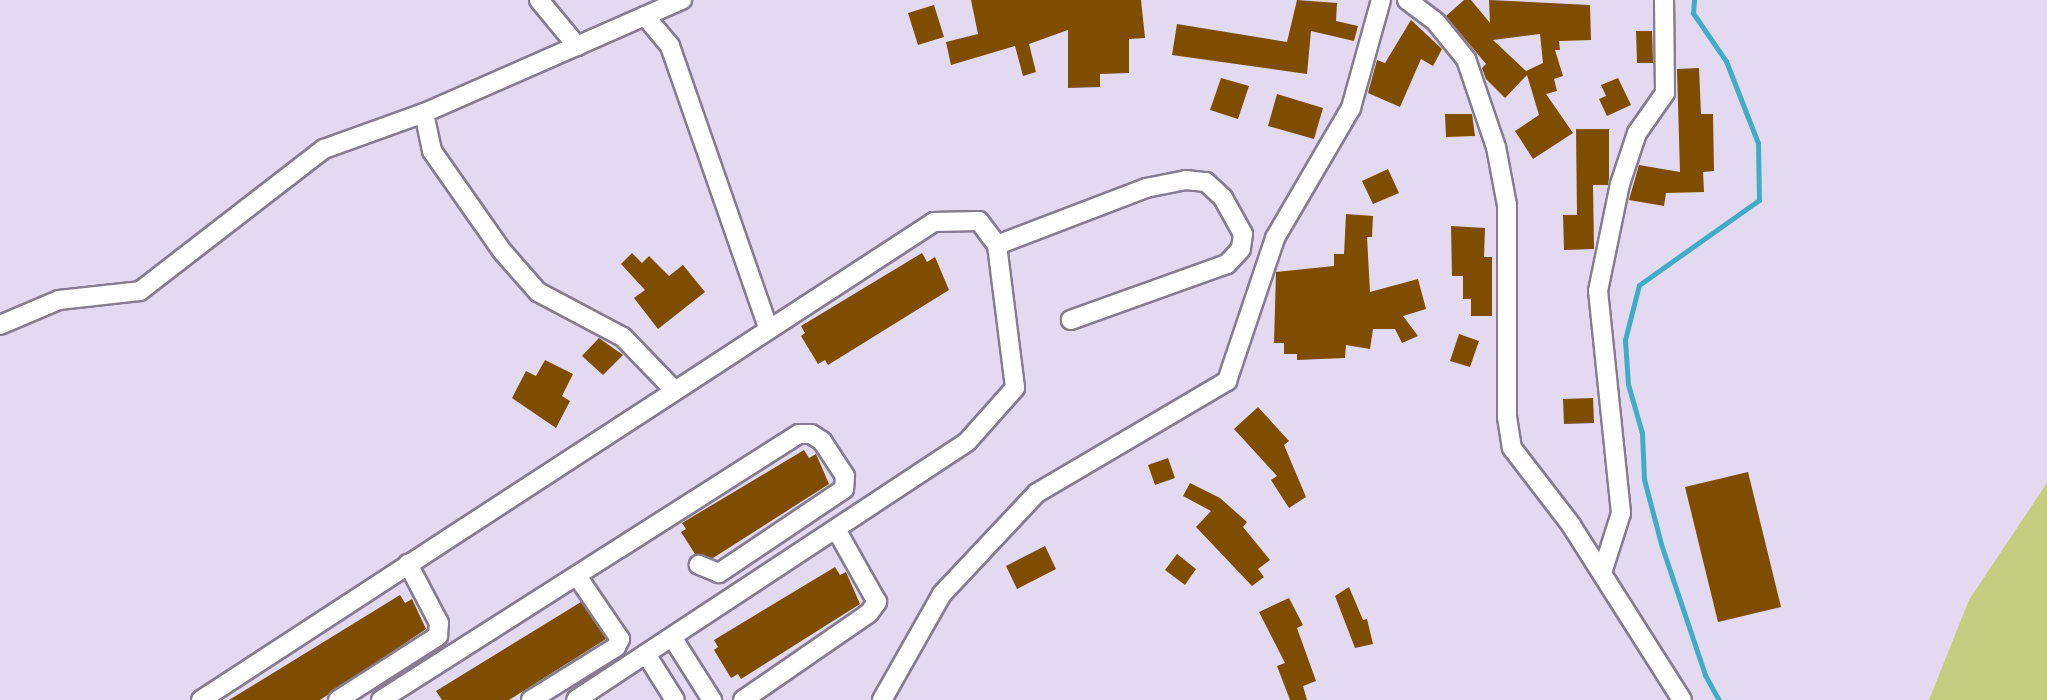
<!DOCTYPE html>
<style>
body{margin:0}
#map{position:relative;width:2047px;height:700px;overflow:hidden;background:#e3d9f0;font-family:Inter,sans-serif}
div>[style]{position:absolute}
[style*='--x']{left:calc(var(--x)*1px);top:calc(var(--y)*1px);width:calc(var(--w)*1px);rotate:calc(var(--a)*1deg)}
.green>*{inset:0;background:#c5cd81}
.stream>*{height:5px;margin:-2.5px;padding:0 2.5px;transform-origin:2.5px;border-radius:2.5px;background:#41adc5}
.building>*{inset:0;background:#7f4d00}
.roads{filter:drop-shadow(2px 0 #857c90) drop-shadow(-2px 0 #857c90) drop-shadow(0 2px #857c90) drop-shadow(0 -2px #857c90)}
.street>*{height:18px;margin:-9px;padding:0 9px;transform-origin:9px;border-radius:9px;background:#fff}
span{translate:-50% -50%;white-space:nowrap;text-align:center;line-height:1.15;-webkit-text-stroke:8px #f0e6fd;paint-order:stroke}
</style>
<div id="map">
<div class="green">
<div style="clip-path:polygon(2047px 483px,2047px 700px,1929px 700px,1969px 600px)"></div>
</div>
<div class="stream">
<div style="--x:1694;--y:0;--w:13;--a:94"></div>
<div style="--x:1693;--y:13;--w:58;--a:55.5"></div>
<div style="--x:1726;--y:61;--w:88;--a:68.7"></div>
<div style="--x:1758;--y:143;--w:57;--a:89"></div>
<div style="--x:1759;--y:200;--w:147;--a:144.7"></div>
<div style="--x:1639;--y:285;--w:57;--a:104.3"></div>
<div style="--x:1625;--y:340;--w:44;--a:86.1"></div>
<div style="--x:1628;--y:384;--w:51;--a:74.1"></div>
<div style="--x:1642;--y:433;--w:46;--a:87.5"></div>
<div style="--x:1644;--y:479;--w:67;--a:75.3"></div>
<div style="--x:1661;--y:544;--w:138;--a:71.4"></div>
<div style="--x:1705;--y:675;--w:29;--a:61"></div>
</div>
<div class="building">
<div style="clip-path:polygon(971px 0,1141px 0,1145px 38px,1129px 39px,1129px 73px,1100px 74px,1100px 87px,1068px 88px,1068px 30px,1029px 44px,1036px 72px,1023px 76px,1015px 46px,951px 65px,946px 42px,978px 34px)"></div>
<div style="clip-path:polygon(1297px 0,1337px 3px,1336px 21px,1358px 26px,1354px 41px,1311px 31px,1307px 74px,1172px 55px,1177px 24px,1287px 42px)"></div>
<div style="clip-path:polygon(evenodd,1464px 0,1471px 0,1490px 23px,1489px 0,1590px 5px,1591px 40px,1559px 41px,1560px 50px,1555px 50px,1563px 76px,1554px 79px,1557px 91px,1546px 94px,1573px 133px,1533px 159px,1515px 131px,1539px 115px,1527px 75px,1505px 98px,1486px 79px,1482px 68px,1486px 64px,1446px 16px,1464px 0,1540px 34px,1543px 63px,1526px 71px,1493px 40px,1540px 34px)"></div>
<div style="clip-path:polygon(934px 5px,944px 37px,918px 45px,908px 13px)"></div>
<div style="clip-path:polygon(1411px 20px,1442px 49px,1433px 66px,1421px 59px,1400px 107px,1368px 93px,1377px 60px,1385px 63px)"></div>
<div style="clip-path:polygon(1636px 31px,1652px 31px,1653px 63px,1637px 63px)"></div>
<div style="clip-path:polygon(1699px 68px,1701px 114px,1713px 114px,1714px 171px,1703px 172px,1704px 192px,1666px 193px,1664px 206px,1629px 200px,1639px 165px,1680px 172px,1677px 69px)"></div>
<div style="clip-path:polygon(1221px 78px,1249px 86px,1238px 119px,1210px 110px)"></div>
<div style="clip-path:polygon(1618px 78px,1631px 105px,1607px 116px,1599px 99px,1606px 96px,1601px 85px)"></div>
<div style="clip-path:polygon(1277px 94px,1323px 108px,1314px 139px,1268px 126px)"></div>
<div style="clip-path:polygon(1445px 114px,1472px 114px,1475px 136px,1446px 137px)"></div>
<div style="clip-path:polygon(1576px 129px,1609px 129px,1609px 178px,1608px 185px,1593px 185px,1594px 249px,1564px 250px,1563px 215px,1577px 215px)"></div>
<div style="clip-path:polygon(1388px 169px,1399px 193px,1373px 204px,1362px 181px)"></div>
<div style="clip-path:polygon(1346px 214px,1373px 216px,1372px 237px,1367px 237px,1370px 292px,1418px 279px,1426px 309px,1403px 316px,1418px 336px,1402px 343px,1395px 329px,1373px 329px,1370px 349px,1346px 345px,1345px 358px,1297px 360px,1297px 354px,1284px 354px,1284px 343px,1274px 343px,1276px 272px,1334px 266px,1334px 254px,1344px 254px)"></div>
<div style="clip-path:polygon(1451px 226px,1485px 228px,1484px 257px,1492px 257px,1492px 316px,1471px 316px,1471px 299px,1463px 299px,1463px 276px,1452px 276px)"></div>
<div style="clip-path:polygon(632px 253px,642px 263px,649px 256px,669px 276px,683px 265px,705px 292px,658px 329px,634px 298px,645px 290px,621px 264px)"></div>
<div style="clip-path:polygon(922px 253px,927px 262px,935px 257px,949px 290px,828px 365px,825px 360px,818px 364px,801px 336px,805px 333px,801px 326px)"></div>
<div style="clip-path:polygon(1459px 334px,1479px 341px,1470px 367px,1450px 361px)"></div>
<div style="clip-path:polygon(599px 338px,623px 355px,603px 375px,582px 356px)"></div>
<div style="clip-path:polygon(545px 360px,573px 374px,562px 396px,570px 401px,556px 428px,512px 398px,526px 371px,536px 376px)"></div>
<div style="clip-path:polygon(1593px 398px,1594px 423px,1564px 424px,1563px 399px)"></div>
<div style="clip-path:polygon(1258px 407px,1289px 441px,1284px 445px,1306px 497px,1289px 508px,1271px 480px,1277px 476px,1234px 429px)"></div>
<div style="clip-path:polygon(804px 450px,809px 458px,816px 454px,829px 484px,713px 558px,695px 554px,681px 532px,686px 529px,682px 523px)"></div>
<div style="clip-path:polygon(1168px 458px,1175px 478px,1155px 485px,1148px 465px)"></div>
<div style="clip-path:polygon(1748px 472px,1781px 607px,1718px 622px,1685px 487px)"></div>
<div style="clip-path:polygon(1190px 483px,1220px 498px,1247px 522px,1243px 527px,1270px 560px,1258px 569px,1264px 577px,1252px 586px,1196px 527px,1211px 511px,1183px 496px)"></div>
<div style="clip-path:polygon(1045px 546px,1056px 569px,1017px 589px,1006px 566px)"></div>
<div style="clip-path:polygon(1177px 554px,1196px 569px,1185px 585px,1165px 570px)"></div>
<div style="clip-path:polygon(835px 567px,840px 575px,846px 572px,860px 604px,741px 679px,738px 674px,731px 678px,714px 650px,718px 647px,714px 640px)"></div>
<div style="clip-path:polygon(1349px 587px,1363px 620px,1367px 619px,1373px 644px,1355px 648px,1335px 596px)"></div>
<div style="clip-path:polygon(400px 595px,405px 603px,412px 599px,426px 629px,320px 700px,229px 700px)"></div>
<div style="clip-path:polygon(1289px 598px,1303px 625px,1297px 628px,1316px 681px,1303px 686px,1307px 700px,1290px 700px,1277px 666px,1285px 663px,1259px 612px)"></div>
<div style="clip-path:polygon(581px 602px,606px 639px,509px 700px,442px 700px,436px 691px)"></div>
</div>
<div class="roads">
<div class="street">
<div style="--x:539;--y:0;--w:60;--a:50.4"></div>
<div style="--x:1407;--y:0;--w:36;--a:37"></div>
<div style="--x:1436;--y:22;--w:48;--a:51"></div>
<div style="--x:1466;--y:59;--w:93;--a:71.2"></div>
<div style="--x:1496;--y:147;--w:59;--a:79.3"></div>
<div style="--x:1507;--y:205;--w:212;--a:90"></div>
<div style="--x:1507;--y:417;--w:31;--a:81"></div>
<div style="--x:1512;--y:448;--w:97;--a:52.5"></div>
<div style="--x:1571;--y:525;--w:207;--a:57.6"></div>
<div style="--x:645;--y:16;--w:39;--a:50"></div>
<div style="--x:670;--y:46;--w:299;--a:70.8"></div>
<div style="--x:424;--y:113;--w:39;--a:78"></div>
<div style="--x:432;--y:151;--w:122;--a:55"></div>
<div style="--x:502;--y:251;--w:55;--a:48.7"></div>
<div style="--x:538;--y:292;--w:96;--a:27.9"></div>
<div style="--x:623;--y:337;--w:74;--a:46.1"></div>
<div style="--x:997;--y:245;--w:160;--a:-20.9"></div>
<div style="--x:1146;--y:188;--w:41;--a:-11.3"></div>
<div style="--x:1186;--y:180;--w:20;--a:6"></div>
<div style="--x:1206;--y:182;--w:23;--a:43"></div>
<div style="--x:1223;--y:198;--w:41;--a:60.9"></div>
<div style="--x:1243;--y:234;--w:15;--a:98"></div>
<div style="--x:1241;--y:249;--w:21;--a:133"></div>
<div style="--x:1227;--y:264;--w:166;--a:160.3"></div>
<div style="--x:0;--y:325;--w:64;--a:-23"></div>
<div style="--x:59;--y:300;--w:81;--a:-6.3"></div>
<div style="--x:140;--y:291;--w:232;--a:-37.7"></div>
<div style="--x:324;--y:149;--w:106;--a:-19.8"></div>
<div style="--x:424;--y:113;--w:282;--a:-23.7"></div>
<div style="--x:1602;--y:573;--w:63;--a:-72.4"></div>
<div style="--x:1621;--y:513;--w:223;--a:-95.9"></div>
<div style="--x:1598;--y:291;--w:109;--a:-78.4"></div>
<div style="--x:1620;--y:184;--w:54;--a:-71.6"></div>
<div style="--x:1637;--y:133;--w:49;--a:-55"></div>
<div style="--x:1665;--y:93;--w:93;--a:-90.6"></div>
<div style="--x:672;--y:637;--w:75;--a:57.6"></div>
<div style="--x:646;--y:654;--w:54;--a:57.8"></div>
<div style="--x:201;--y:700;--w:875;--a:-33.11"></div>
<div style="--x:934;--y:222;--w:45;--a:-1.3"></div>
<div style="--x:979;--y:221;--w:30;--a:53"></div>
<div style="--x:997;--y:245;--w:144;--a:82.8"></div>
<div style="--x:1015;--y:388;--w:72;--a:131.6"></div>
<div style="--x:967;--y:442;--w:468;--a:146.6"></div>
<div style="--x:338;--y:700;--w:119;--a:-32.6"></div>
<div style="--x:438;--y:636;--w:13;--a:-86"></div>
<div style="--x:439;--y:623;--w:67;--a:-117.7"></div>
<div style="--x:381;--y:700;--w:495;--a:-32.5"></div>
<div style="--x:799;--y:434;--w:12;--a:0"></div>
<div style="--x:811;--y:434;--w:13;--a:32"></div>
<div style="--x:822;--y:441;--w:42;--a:56.7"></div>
<div style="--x:845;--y:476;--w:13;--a:94"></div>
<div style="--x:844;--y:489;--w:151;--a:146.1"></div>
<div style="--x:719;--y:573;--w:22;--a:-158"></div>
<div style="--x:531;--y:700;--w:100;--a:-31.9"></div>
<div style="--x:616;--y:647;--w:9;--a:-63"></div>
<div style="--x:620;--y:639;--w:76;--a:-124.3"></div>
<div style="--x:743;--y:700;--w:153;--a:-34.6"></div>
<div style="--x:869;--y:613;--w:14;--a:-54"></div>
<div style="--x:877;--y:602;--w:81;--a:-119.4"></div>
<div style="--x:882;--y:700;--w:122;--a:-60.5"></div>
<div style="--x:942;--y:594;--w:139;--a:-46.8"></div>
<div style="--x:1037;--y:493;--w:221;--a:-30.5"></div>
<div style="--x:1227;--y:381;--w:151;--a:-71.4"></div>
<div style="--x:1275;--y:238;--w:151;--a:-59.7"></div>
<div style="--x:1351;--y:108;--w:112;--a:-74.5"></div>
</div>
</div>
</div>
